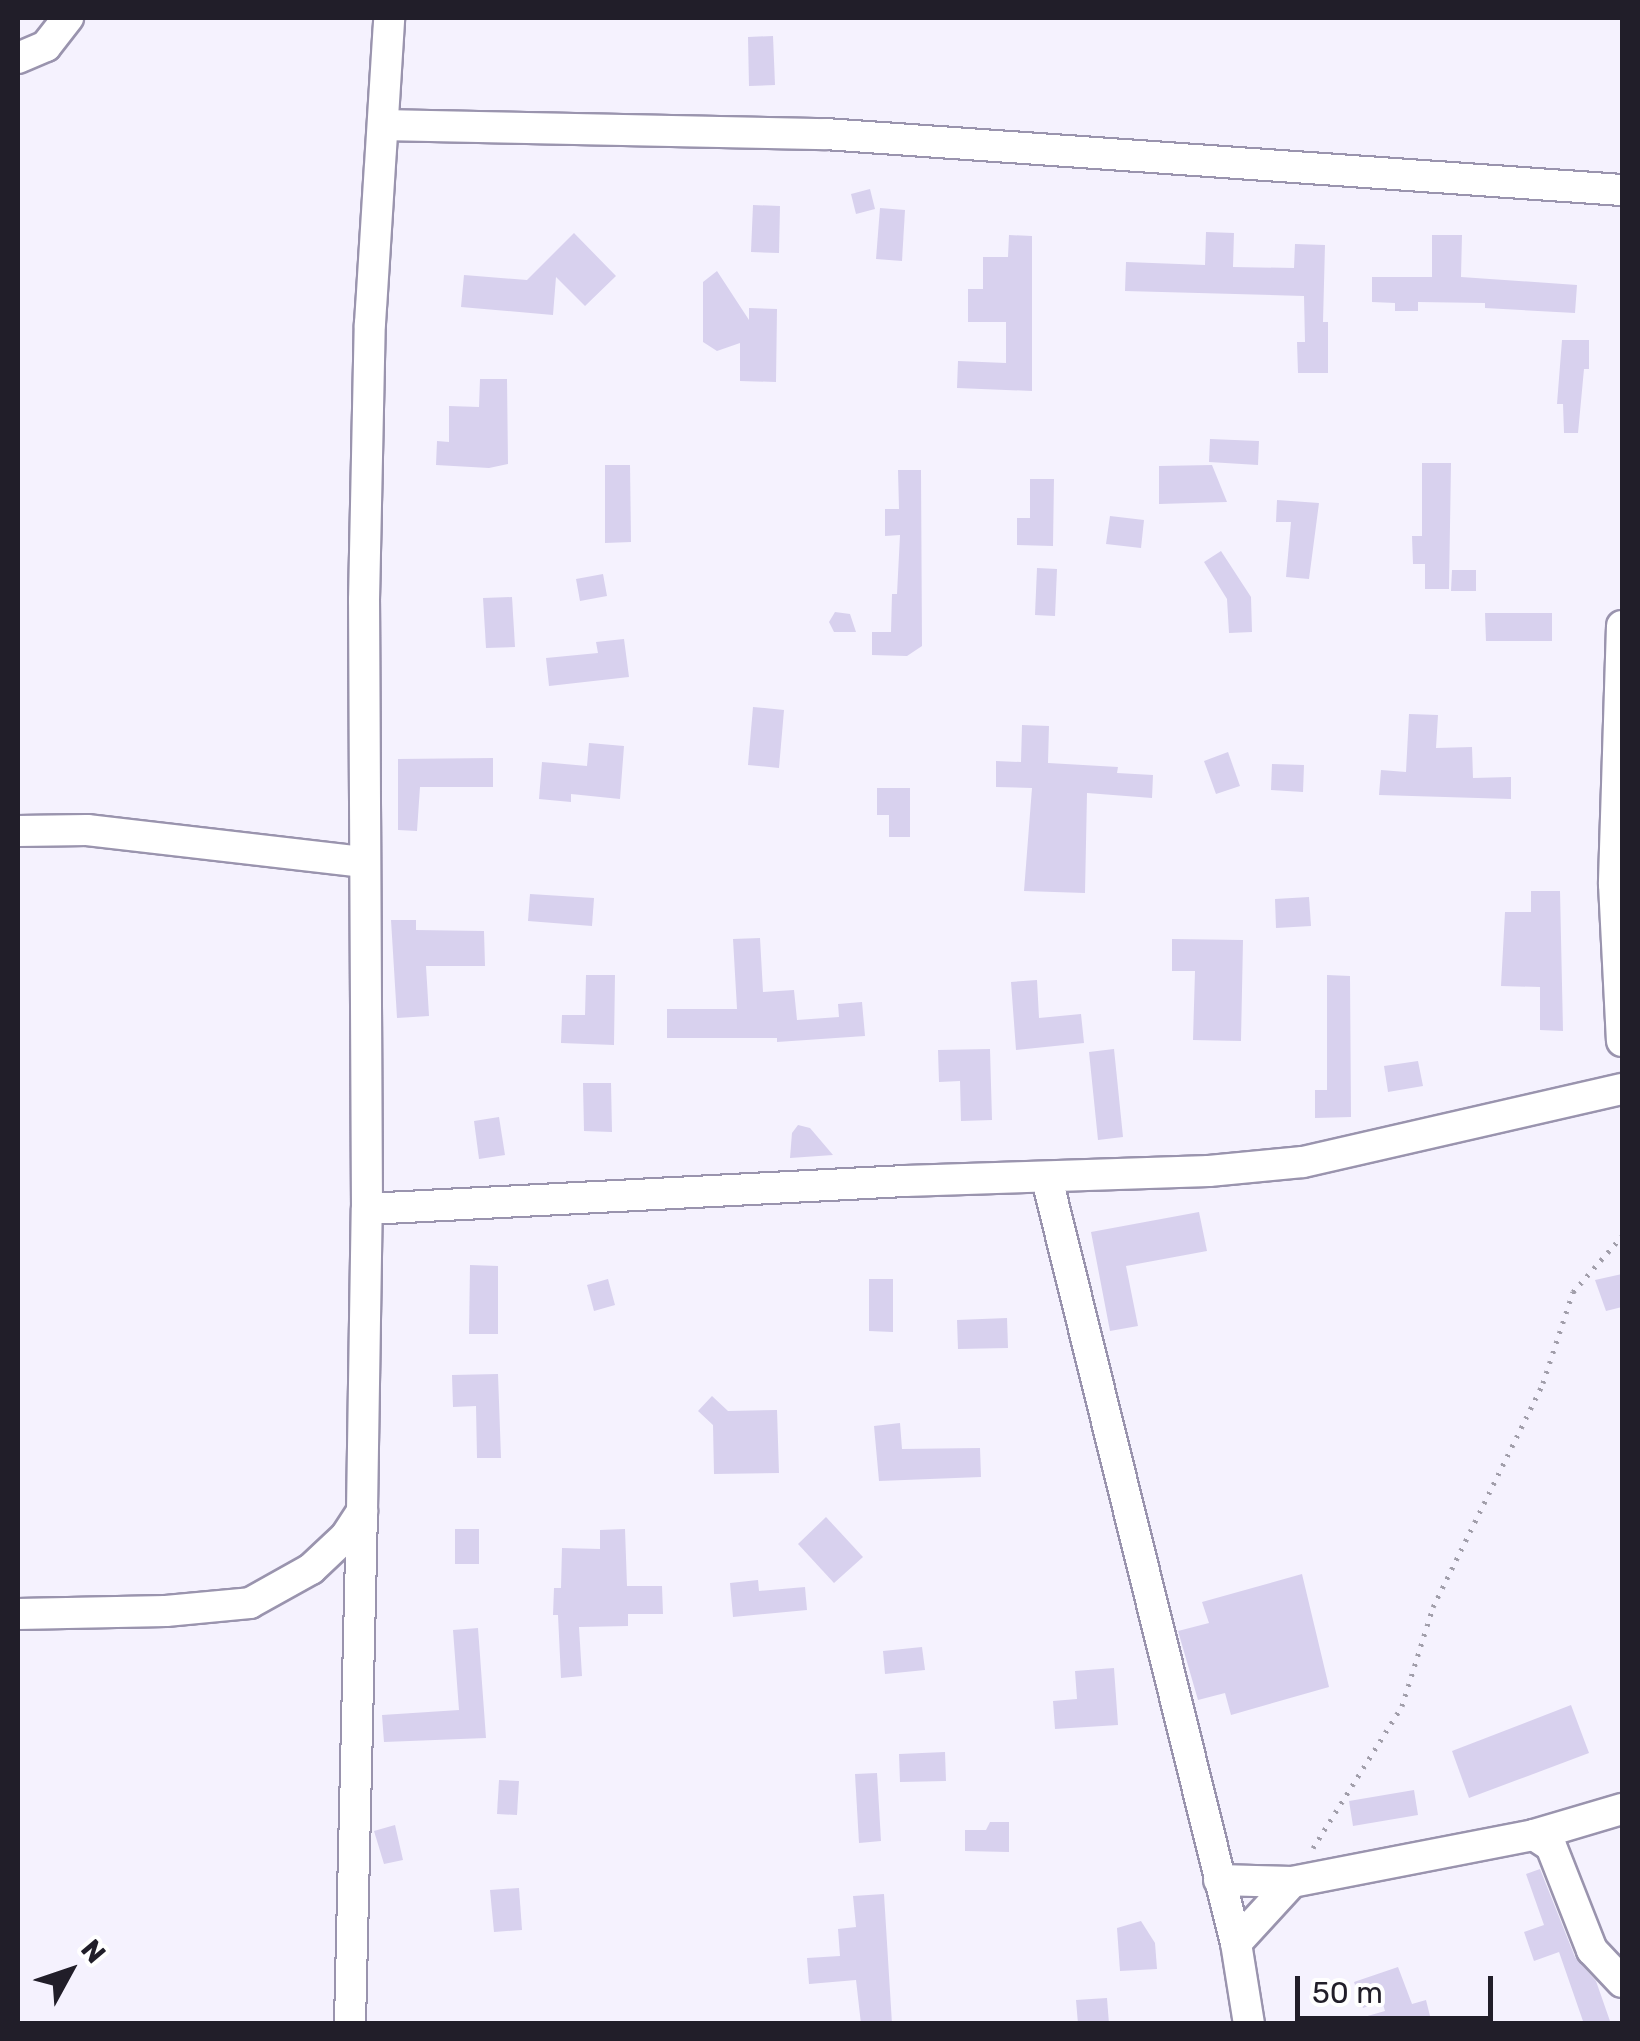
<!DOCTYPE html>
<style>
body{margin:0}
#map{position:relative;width:1640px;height:2041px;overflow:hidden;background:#f5f2fe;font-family:Rubik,sans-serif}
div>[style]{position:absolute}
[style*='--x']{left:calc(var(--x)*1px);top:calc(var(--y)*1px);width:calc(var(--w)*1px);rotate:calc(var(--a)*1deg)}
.building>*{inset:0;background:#d8d1ee}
.path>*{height:5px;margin-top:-2.5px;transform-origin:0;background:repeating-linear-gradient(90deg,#a19eaa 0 2.5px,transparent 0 10.5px)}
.roads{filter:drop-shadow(2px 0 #9a94ae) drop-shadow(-2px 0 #9a94ae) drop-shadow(0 2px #9a94ae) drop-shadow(0 -2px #9a94ae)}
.street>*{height:30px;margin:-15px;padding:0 15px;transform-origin:15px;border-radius:15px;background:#fff}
span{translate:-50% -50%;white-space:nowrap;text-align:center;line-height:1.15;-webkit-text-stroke:8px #fff;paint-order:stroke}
.frame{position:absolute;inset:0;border:20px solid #211e29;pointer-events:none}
.north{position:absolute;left:20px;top:1921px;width:100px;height:100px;-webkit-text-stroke:8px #fff;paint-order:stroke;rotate:50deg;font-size:28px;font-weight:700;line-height:40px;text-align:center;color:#211e29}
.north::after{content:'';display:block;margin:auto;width:35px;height:45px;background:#211e29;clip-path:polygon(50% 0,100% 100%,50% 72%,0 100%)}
.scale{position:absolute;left:1295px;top:1976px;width:198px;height:45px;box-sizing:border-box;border:5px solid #211e29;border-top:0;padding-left:12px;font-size:30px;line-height:35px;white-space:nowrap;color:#211e29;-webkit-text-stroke:8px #fff;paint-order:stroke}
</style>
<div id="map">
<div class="building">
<div style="clip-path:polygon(773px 36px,775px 85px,749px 86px,748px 37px)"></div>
<div style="clip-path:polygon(870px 189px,875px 209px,856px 214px,851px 194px)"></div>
<div style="clip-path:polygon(753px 205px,780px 206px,779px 253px,751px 252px)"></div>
<div style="clip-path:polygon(880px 208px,905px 210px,902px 261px,876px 259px)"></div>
<div style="clip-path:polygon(1206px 232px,1234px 233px,1233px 267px,1294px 268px,1295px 244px,1325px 245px,1323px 322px,1328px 322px,1328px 373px,1298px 373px,1297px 342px,1305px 342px,1304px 296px,1125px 291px,1126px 262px,1205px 265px)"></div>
<div style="clip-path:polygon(574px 233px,616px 276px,585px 306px,556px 277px,553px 315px,461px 307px,464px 275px,527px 280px)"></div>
<div style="clip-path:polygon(1009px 235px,1032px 236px,1032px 391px,957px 388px,958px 361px,1006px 363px,1006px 322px,968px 322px,968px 289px,983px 289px,983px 257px,1008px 257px)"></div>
<div style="clip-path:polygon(1432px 235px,1462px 235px,1461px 277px,1577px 285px,1575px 313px,1485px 308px,1485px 303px,1418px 302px,1418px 311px,1395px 311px,1395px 303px,1372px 302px,1372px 277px,1432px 277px)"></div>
<div style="clip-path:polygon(717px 271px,749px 320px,749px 308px,777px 309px,776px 382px,740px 381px,740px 343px,717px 351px,703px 342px,703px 282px)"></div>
<div style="clip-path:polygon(1562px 340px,1589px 340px,1589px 369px,1584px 369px,1578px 433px,1564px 433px,1563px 404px,1557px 404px)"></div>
<div style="clip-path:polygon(480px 379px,507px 379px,508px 464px,489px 468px,436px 465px,437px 441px,449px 442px,449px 406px,479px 407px)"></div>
<div style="clip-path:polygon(1210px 439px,1259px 441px,1258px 465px,1209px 462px)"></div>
<div style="clip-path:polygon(1422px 463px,1451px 463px,1449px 589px,1425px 589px,1425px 564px,1413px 564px,1412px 536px,1422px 536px)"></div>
<div style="clip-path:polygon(605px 465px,630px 465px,631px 542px,605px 543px)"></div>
<div style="clip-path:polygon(1212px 465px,1227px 502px,1159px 504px,1159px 466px)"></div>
<div style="clip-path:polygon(898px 470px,921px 470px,922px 646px,907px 656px,872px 655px,872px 632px,891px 632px,892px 594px,897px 594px,900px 535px,885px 536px,885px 509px,899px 509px)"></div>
<div style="clip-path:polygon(1030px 479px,1054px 479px,1053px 546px,1017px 545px,1017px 518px,1030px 518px)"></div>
<div style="clip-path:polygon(1277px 500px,1319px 503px,1309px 579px,1286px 577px,1291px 522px,1276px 522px)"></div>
<div style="clip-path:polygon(1110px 516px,1144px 520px,1141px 548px,1106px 544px)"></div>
<div style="clip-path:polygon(1221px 551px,1251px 597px,1252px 632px,1229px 633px,1227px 599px,1204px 562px)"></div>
<div style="clip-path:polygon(1037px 568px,1057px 569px,1055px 616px,1035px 615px)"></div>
<div style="clip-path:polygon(1452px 570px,1476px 570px,1476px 591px,1451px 591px)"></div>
<div style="clip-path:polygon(603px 574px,607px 596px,580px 601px,576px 579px)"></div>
<div style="clip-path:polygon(512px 597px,515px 647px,486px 648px,483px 598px)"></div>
<div style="clip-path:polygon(835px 612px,850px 614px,856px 632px,834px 632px,829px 622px)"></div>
<div style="clip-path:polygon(1485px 613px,1552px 613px,1552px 641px,1486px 641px)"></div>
<div style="clip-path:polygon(624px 639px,629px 677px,549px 686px,546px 658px,598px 653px,596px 642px)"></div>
<div style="clip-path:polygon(753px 707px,784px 710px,779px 768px,748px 765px)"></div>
<div style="clip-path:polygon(1409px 714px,1438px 715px,1436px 748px,1472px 747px,1473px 778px,1511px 777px,1511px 799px,1379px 795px,1381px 770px,1406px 772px)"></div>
<div style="clip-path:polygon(1022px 725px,1049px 726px,1048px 763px,1118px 767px,1117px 773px,1153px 775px,1152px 798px,1087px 793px,1085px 893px,1024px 891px,1032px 788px,996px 787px,996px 761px,1021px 762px)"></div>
<div style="clip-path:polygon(589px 743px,624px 746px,620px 799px,571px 794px,571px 802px,539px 799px,542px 762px,587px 766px)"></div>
<div style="clip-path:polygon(1228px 752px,1240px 786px,1216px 794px,1204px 761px)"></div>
<div style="clip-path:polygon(493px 758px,493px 787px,420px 787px,417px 831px,398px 830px,398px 759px)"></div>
<div style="clip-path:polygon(1272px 764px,1304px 765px,1303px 792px,1271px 790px)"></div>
<div style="clip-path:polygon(877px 788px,910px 788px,910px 837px,889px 837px,889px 815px,877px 815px)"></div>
<div style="clip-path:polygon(1531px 891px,1560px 891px,1563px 1031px,1540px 1030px,1540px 987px,1501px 986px,1505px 912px,1531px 912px)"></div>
<div style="clip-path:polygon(530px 894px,594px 898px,592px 926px,528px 921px)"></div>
<div style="clip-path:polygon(1309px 897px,1311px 926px,1276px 928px,1275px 899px)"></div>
<div style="clip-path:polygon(391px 920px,416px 920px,416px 930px,484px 931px,485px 966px,426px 966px,429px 1016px,397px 1018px)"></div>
<div style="clip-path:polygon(760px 938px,763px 992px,794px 990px,797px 1020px,839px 1017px,838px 1004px,862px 1002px,865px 1036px,777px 1042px,777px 1038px,667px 1038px,667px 1009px,737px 1009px,733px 939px)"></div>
<div style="clip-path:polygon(1172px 939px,1243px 940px,1241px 1041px,1193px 1040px,1195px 971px,1172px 971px)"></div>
<div style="clip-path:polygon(586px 975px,615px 975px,614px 1045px,561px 1043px,562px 1015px,585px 1015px)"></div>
<div style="clip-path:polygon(1327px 975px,1350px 976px,1351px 1117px,1315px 1118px,1315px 1090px,1327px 1090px)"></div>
<div style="clip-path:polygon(1037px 980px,1039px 1018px,1081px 1014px,1084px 1043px,1016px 1050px,1011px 982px)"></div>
<div style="clip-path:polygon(990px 1049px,992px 1120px,961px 1121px,960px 1081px,939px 1082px,938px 1050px)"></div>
<div style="clip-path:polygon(1114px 1049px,1123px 1137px,1098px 1140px,1089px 1052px)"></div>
<div style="clip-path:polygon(1418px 1061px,1423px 1086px,1388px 1092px,1384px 1066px)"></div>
<div style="clip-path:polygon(583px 1083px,611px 1083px,612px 1132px,584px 1131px)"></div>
<div style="clip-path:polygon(499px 1117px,505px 1155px,479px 1159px,474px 1121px)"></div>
<div style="clip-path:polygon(798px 1125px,810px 1128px,833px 1155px,790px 1158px,792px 1133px)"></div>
<div style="clip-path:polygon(1199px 1212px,1207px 1251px,1126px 1266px,1138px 1326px,1110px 1331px,1091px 1232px)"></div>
<div style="clip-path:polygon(470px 1265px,498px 1266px,498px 1334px,469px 1334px)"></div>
<div style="clip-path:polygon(1622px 1274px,1622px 1307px,1606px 1311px,1595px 1280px)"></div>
<div style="clip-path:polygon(608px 1279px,615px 1305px,594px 1311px,587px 1285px)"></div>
<div style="clip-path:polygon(869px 1279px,893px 1279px,893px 1332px,869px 1331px)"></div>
<div style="clip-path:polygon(1007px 1318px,1008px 1348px,958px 1349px,957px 1320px)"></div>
<div style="clip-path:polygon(498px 1374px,501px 1458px,477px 1458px,476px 1406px,453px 1407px,452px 1375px)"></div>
<div style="clip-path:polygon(712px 1396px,728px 1411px,777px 1410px,779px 1473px,714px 1474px,713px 1425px,698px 1411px)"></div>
<div style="clip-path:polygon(900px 1423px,902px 1449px,980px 1448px,981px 1477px,879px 1481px,874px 1426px)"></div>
<div style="clip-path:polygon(826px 1517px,863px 1557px,834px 1583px,798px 1544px)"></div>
<div style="clip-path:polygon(455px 1529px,479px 1529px,479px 1564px,455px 1564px)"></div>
<div style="clip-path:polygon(625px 1529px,627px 1586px,662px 1586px,663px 1614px,628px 1614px,628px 1626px,579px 1627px,582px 1676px,561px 1678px,558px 1615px,553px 1615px,554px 1588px,561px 1588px,562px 1548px,600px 1549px,600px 1530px)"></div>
<div style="clip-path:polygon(1302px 1574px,1329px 1687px,1231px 1715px,1225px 1693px,1198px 1700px,1178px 1631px,1209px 1623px,1202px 1602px)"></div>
<div style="clip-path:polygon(758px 1580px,759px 1591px,805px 1587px,807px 1610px,733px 1617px,730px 1583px)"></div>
<div style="clip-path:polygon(478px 1628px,486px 1738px,384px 1742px,382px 1715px,459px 1710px,453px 1630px)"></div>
<div style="clip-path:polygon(922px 1647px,925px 1670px,885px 1674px,883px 1651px)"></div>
<div style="clip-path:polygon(1114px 1668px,1118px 1725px,1055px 1729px,1053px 1701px,1077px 1699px,1075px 1671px)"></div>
<div style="clip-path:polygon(1571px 1705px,1589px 1753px,1469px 1798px,1452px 1751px)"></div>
<div style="clip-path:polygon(945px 1752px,946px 1781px,900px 1782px,899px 1754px)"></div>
<div style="clip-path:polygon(877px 1773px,881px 1841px,859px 1843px,855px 1774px)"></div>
<div style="clip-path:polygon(499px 1780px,519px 1781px,517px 1815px,497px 1814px)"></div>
<div style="clip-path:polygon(1414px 1790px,1418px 1815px,1353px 1826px,1349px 1801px)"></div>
<div style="clip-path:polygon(990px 1822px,1009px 1822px,1009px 1852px,965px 1851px,965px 1830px,986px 1830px)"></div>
<div style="clip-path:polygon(395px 1825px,403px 1860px,384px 1864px,374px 1831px)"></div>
<div style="clip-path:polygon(1540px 1869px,1575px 1957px,1596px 1981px,1611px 2024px,1584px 2024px,1559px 1952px,1534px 1961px,1524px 1932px,1544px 1925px,1526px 1874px)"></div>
<div style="clip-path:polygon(519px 1888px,522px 1930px,494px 1932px,490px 1890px)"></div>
<div style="clip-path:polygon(884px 1894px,892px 2024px,861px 2024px,856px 1980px,809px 1984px,807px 1958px,840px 1956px,838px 1929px,856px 1927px,853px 1896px)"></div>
<div style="clip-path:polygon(1141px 1921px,1155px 1943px,1157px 1969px,1120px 1971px,1117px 1928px)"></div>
<div style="clip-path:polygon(1398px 1967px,1412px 2004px,1426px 2000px,1432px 2024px,1365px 2024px,1364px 2017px,1385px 2011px,1382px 2001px,1363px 2008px,1354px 1982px)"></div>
<div style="clip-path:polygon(1107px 1998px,1109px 2024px,1078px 2024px,1076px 2000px)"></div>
</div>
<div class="path">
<div style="--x:1313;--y:1848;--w:168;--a:-57.9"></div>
<div style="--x:1402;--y:1706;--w:104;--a:-72.6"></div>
<div style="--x:1433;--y:1607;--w:250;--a:-63.8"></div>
<div style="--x:1543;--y:1383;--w:96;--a:-71.8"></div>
<div style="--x:1573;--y:1292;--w:74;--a:-48.8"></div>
</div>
<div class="roads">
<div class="street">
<div style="--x:18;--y:58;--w:30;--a:-23"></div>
<div style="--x:46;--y:46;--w:36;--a:-52"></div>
<div style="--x:385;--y:125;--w:440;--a:1.2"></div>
<div style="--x:825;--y:134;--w:799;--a:4.02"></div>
<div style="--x:1622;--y:626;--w:258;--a:91.8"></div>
<div style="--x:1614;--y:884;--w:157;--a:87.1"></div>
<div style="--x:18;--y:831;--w:69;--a:-0.8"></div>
<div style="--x:87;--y:830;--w:279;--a:6.6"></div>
<div style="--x:1047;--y:1179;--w:787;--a:76.11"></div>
<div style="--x:1236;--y:1943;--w:82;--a:80.9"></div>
<div style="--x:367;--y:1209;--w:539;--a:-2.98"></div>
<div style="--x:905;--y:1181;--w:304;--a:-1.9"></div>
<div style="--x:1209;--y:1171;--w:94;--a:-5.5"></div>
<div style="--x:1303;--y:1162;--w:327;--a:-12.9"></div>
<div style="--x:18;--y:1614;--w:148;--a:-1.2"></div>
<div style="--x:166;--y:1611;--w:84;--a:-5.4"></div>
<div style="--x:250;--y:1603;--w:70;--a:-29.1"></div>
<div style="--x:311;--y:1569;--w:48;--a:-43.3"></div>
<div style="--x:346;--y:1536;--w:30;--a:-57"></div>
<div style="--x:362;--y:1511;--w:302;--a:-89.1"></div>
<div style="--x:367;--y:1209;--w:609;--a:-90.28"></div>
<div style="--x:364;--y:600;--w:276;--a:-88.8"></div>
<div style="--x:370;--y:324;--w:307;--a:-86.4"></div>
<div style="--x:1534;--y:1835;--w:20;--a:33"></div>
<div style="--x:1551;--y:1846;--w:112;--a:68.5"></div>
<div style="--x:1592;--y:1950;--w:44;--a:46.8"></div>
<div style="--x:1219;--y:1880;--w:73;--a:1.6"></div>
<div style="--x:1236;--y:1943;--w:83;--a:-47.4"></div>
<div style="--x:1292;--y:1882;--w:247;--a:-11"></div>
<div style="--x:1534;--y:1835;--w:92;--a:-16.5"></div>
<div style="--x:350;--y:2024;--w:513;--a:-88.66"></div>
</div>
</div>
<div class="frame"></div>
<div class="north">N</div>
<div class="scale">50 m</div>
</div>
